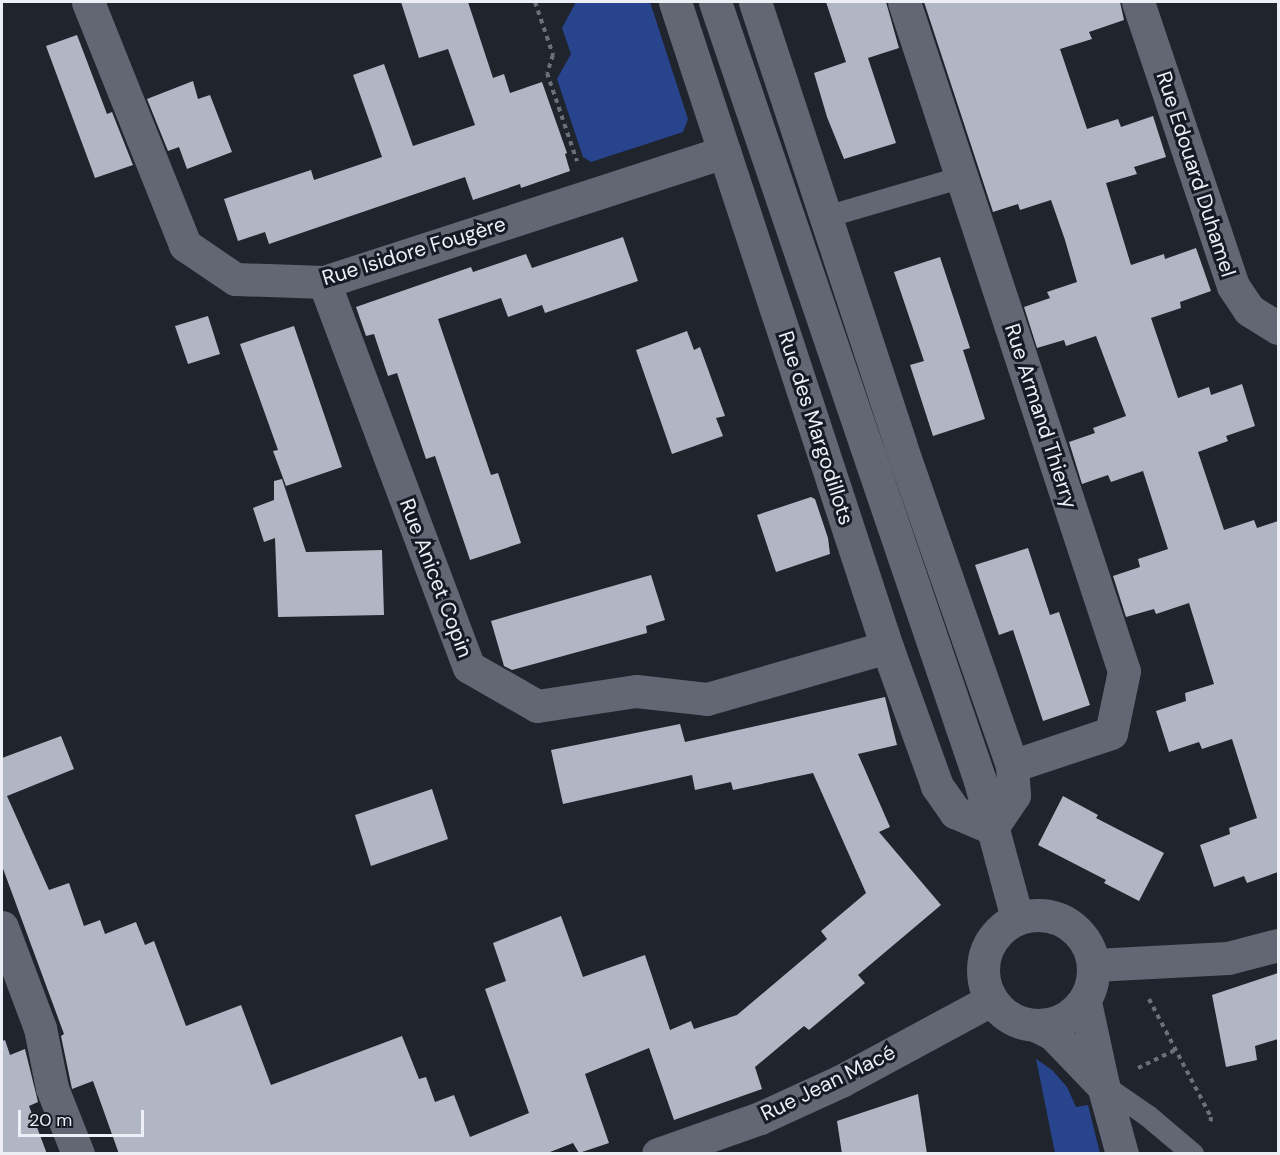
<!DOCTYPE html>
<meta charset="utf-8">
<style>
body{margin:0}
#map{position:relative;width:1280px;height:1155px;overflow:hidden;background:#1f242d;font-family:"DM Sans",sans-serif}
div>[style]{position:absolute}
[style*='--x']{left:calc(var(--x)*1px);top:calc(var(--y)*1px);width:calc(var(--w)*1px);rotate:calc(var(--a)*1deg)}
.green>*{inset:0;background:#27448d}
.building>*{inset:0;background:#b0b6c3}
.path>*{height:4px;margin-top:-2px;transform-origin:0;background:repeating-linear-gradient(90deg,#6c7179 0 4.5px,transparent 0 9px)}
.service>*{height:22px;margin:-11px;padding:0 11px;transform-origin:11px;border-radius:11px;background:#626773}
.minor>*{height:33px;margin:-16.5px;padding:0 16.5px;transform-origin:16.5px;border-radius:16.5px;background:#626773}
.minor>.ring{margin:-16.5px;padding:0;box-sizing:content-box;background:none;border:33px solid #626773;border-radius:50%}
span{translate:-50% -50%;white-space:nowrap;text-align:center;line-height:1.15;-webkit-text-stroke:6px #161a24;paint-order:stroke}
.street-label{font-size:21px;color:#eceff6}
.frame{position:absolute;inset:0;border:3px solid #eceff6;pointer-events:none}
.scale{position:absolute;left:18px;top:1110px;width:126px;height:27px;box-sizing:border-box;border:3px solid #eceff6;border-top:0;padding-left:8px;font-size:18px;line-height:21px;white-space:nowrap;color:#eceff6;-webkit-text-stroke:4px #161a24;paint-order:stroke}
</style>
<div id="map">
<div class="green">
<div style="clip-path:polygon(576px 2px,650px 2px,688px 119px,683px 132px,591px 162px,583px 157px,557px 79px,571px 54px,562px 28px)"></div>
<div style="clip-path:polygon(1036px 1059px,1052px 1070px,1067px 1087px,1076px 1107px,1088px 1105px,1100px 1153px,1055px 1153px)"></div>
</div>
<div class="building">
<div style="clip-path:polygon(401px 2px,468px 2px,493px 78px,504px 74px,510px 93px,542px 82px,567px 153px,565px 154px,570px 171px,521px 188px,520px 184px,473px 200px,465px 177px,269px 244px,265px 232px,238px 241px,224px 199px,311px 170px,314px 180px,382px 157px,353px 75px,384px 64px,413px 146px,475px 125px,448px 49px,419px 58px)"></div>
<div style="clip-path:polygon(826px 2px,886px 2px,899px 48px,868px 58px,896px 143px,844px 159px,827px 117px,814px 73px,846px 62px)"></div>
<div style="clip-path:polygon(924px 2px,1120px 2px,1124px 20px,1089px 32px,1092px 39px,1060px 49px,1087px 129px,1118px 119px,1121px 127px,1153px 116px,1166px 157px,1134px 167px,1137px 174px,1106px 183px,1131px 265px,1164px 254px,1165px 259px,1196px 248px,1203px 268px,1211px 291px,1180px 302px,1181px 308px,1151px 318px,1178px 398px,1209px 387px,1211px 395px,1242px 384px,1255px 426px,1226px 436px,1228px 441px,1198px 452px,1224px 530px,1254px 520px,1257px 528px,1278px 521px,1278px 872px,1247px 883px,1244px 876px,1214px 887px,1200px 845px,1230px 834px,1229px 828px,1257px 818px,1232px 739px,1202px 749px,1199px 742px,1169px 752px,1156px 711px,1186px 701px,1185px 693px,1214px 684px,1189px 603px,1156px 614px,1154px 609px,1126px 617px,1113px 576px,1140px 567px,1138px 559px,1168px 549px,1143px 471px,1111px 482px,1108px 475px,1082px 484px,1069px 442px,1095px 433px,1093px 428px,1126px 416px,1096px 336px,1066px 346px,1064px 340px,1037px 348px,1024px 307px,1050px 298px,1047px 292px,1077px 282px,1065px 240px,1051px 200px,1020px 210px,1018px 204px,993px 212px)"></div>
<div style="clip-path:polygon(77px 35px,107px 114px,112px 112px,133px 165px,95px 178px,46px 46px)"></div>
<div style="clip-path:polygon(193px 81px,198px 99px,210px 95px,232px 152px,187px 169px,179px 147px,168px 151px,147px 99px)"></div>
<div style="clip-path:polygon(623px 237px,638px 281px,545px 313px,542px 305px,508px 317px,501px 298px,438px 319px,491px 475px,498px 473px,521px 543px,470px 560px,435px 456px,426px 459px,397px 373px,388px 376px,374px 334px,366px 336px,356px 307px,471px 267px,473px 272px,526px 254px,532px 268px)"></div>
<div style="clip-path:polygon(940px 257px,970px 348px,963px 350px,985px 419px,933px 436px,910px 365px,924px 361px,894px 272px)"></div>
<div style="clip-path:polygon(208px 316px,220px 354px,188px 364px,175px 326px)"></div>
<div style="clip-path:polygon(294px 326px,342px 467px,286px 486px,273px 451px,278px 450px,240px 344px)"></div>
<div style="clip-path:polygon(687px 331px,694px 350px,700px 347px,725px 416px,716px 418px,723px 436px,672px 454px,636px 350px)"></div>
<div style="clip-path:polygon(282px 479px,306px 552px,382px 550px,384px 615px,278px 617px,275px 538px,264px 542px,253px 508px,274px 500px,274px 481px)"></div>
<div style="clip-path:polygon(811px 497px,815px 499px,828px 538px,830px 554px,776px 572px,757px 515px)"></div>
<div style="clip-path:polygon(1028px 548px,1050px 615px,1059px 612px,1090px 705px,1043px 721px,1013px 630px,999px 635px,975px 565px)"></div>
<div style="clip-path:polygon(651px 575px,665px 620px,646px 626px,647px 633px,512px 670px,504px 666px,491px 621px)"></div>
<div style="clip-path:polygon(885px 697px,897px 745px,858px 754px,890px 827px,879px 832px,941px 905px,858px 975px,865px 983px,809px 1030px,804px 1026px,755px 1067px,762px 1089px,674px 1120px,649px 1048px,585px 1074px,609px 1143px,579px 1153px,573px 1143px,545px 1154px,119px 1154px,93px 1081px,72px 1089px,61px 1036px,64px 1034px,2px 866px,2px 758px,61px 736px,74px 769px,7px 796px,49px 890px,69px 883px,84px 926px,100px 920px,105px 934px,136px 922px,145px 945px,154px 941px,186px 1026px,241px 1005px,271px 1085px,402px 1036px,419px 1079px,426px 1077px,435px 1102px,454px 1095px,470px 1137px,529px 1113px,485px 989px,506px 981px,493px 943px,561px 916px,583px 977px,645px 955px,670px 1030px,691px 1021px,694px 1029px,737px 1015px,827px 939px,821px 931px,866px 893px,813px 773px,733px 790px,731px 782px,695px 790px,692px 775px,563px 804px,551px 750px,680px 724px,685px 742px)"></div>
<div style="clip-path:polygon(432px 789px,448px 839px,371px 866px,355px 815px)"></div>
<div style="clip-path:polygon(1063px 796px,1098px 815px,1096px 818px,1164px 853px,1139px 901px,1104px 883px,1106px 880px,1038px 845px)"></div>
<div style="clip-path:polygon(1278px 973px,1278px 1039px,1255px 1046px,1257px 1060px,1226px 1067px,1212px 995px)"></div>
<div style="clip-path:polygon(5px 1040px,10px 1055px,25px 1049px,38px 1102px,29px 1106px,47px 1154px,2px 1154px,2px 1041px)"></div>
<div style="clip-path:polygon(918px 1094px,927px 1154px,842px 1154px,837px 1121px)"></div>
</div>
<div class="path">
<div style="--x:535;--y:2;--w:56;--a:71.2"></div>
<div style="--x:553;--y:55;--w:19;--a:108"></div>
<div style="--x:547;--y:73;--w:93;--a:71.2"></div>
<div style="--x:1149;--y:999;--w:133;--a:62.3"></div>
<div style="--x:1211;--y:1117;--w:9;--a:96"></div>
<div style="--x:1138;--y:1068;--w:41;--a:-25.9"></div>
</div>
<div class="service">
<div style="--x:826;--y:217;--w:143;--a:-16.3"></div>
<div style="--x:1103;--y:1085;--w:55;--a:34.6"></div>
<div style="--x:1148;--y:1116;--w:59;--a:40.2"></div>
</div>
<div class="minor">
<div style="--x:88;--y:2;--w:262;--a:68.2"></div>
<div style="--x:185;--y:245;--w:60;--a:34.2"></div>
<div style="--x:235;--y:279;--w:89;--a:1.9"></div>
<div style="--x:324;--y:282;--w:421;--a:-18"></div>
<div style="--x:675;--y:2;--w:679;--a:71.81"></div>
<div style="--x:887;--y:647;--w:148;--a:70.2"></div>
<div style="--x:937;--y:786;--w:32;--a:55"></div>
<div style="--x:955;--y:812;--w:40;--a:23.4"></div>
<div style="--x:715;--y:2;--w:823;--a:71.21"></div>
<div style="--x:980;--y:781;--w:142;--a:74.9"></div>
<div style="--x:755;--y:2;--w:465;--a:71.8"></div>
<div style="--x:900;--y:444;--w:341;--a:70.8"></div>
<div style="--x:1012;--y:766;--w:29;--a:86"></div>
<div style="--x:1014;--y:795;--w:40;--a:124"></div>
<div style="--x:904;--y:2;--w:704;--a:71.8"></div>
<div style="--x:1124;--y:671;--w:63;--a:101.8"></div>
<div style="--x:1111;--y:733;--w:104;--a:161.6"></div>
<div style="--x:1138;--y:2;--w:299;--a:71.5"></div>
<div style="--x:1233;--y:286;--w:29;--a:56"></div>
<div style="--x:1249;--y:310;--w:34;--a:32"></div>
<div style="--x:324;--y:282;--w:411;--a:69.4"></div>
<div style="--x:469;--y:667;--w:78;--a:29.8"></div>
<div style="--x:537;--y:706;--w:100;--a:-8.6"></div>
<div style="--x:636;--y:691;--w:71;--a:6.4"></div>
<div style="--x:707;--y:699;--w:187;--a:-16.1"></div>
<div class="ring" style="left:983px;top:915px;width:77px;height:77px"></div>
<div style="--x:2;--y:927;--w:108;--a:69.4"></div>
<div style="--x:40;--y:1028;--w:61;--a:78.7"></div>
<div style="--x:52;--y:1088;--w:71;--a:68.5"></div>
<div style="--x:1094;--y:965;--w:134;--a:-3"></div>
<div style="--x:1228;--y:958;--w:52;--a:-14.6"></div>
<div style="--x:1085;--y:1002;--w:85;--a:77.8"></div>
<div style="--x:1103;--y:1085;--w:72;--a:74.6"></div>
<div style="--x:1037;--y:1026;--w:18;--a:27"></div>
<div style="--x:1053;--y:1034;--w:69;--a:46.2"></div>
<div style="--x:658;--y:1154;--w:108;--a:-19.4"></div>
<div style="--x:760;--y:1118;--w:89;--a:-24.6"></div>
<div style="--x:841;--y:1081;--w:170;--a:-28.4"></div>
</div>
<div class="street-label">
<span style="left:1196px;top:174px;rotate:72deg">Rue Edouard Duhamel</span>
<span style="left:414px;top:251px;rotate:-17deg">Rue Isidore Fougère</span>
<span style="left:1041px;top:416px;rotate:72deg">Rue Armand Thierry</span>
<span style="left:816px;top:428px;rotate:72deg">Rue des Margodillots</span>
<span style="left:436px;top:578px;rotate:69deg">Rue Anicet Copin</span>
<span style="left:828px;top:1083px;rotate:-26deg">Rue Jean Macé</span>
</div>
<div class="frame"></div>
<div class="scale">20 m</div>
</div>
